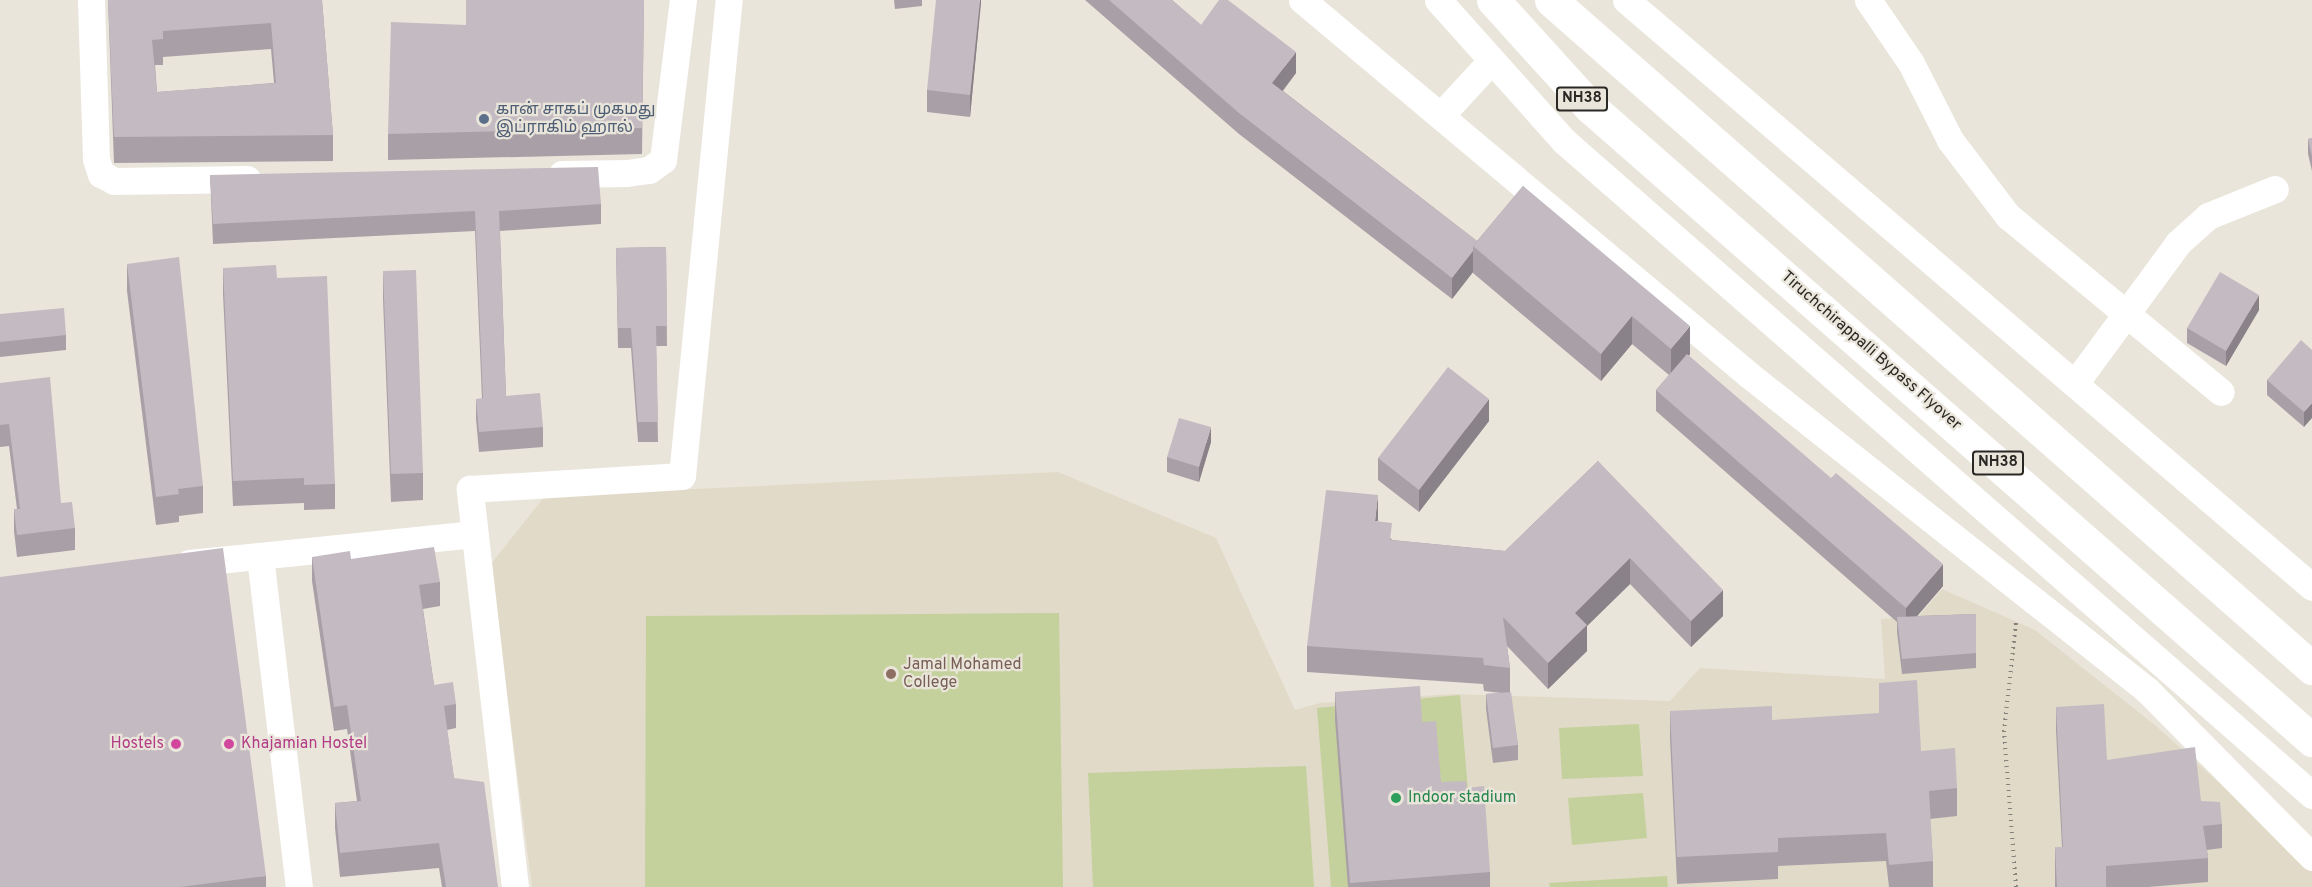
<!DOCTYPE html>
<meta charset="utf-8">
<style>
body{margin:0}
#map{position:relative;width:2312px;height:887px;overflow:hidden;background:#eae5da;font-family:Overpass,"Noto Sans Tamil",sans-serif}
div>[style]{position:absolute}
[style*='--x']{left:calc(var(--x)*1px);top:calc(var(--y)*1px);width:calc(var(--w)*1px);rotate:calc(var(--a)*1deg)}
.built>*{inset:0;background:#e1dac8}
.green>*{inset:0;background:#c4d19c}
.path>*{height:4px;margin-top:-2px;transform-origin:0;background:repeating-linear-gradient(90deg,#85817a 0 1.5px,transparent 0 6px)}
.minor>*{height:27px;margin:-13.5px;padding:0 13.5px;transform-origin:13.5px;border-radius:13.5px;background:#fff}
.highway>*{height:33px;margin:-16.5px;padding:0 16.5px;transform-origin:16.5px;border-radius:16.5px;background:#fff}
.wall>*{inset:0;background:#a9a0a7}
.shaded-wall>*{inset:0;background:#898288}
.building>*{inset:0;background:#c4bac2}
.dots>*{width:16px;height:16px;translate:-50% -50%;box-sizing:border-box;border:3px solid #eae5da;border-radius:50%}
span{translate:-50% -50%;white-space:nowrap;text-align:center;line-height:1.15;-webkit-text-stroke:4.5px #eae5da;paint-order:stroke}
.shield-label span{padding:2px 4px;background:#eae5da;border:2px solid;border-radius:4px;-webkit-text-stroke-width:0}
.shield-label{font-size:15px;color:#2a2824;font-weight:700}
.service-label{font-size:16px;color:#4e5e75}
.left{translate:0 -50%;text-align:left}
.street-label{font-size:16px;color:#2a2824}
.education-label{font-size:16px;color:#785e54}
.hotel-label{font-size:16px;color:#b23c85}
.right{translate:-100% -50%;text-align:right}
.leisure-label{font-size:16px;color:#27864d}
</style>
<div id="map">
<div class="built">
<div style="clip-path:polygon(1058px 472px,1216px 538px,1295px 710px,1320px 703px,1451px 694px,1670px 701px,1700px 668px,1885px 679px,1881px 619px,1918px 617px,1942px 589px,2035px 630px,2156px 726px,2312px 866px,2312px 887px,532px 887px,490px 565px,545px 496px)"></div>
</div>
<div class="green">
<div style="clip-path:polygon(1059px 613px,1063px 887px,645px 887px,646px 616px)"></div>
<div style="clip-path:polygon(1460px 695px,1476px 887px,1331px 887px,1317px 708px)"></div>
<div style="clip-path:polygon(1639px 724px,1643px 776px,1562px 779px,1559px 728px)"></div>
<div style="clip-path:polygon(1306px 766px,1314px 887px,1093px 887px,1088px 773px)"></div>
<div style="clip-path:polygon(1643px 793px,1647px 838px,1572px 845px,1568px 798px)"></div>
<div style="clip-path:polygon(1667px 876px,1668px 887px,1550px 887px,1549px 883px)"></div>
</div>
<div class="path">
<div style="--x:2016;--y:887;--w:155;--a:-94.4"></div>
<div style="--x:2004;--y:732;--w:112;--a:-83.8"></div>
</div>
<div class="minor">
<div style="--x:91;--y:0;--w:159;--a:88.2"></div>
<div style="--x:96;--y:159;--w:16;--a:72"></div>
<div style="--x:101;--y:174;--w:15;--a:28"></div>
<div style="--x:114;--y:181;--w:133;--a:-0.9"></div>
<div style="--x:1302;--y:0;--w:583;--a:39.99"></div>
<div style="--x:1749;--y:375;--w:508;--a:38.36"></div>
<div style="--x:2147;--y:690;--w:235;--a:45.3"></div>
<div style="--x:1438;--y:0;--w:189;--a:48.2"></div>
<div style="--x:1564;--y:141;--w:994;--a:41.16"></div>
<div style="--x:1626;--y:0;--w:903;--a:40.55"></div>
<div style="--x:1868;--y:0;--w:76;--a:55.7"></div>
<div style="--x:1911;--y:63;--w:86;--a:63.1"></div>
<div style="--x:1950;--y:140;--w:96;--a:52.7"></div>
<div style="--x:2008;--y:216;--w:276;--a:39.6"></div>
<div style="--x:1441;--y:115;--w:72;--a:-47.2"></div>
<div style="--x:562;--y:174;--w:65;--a:-0.9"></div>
<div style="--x:627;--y:173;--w:22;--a:-8"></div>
<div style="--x:649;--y:170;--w:17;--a:-36"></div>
<div style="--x:663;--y:160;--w:161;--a:-82.9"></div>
<div style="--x:2076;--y:382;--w:172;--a:-53.7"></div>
<div style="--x:2178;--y:243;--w:40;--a:-42"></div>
<div style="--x:2208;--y:216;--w:72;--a:-21.9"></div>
<div style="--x:260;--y:556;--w:333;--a:83.3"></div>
<div style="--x:189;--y:563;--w:287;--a:-5.8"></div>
<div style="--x:515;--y:887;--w:401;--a:-96.5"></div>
<div style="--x:470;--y:489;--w:212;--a:-3.5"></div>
<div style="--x:682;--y:476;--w:478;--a:-84.4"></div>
</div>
<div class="highway">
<div style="--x:1493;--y:0;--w:143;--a:47.8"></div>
<div style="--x:1589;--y:106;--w:962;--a:41.25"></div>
<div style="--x:1551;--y:0;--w:1013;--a:41.28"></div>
</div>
<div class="wall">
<div style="clip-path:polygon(evenodd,108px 0,322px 0,333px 135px,333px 161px,114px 163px,108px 0,271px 49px,274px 83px,157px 92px,155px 65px,163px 65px,163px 57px,271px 49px)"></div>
<div style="clip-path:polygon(644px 0,642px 154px,388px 160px,388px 134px,466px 25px)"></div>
<div style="clip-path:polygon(894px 0,922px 0,922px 6px,895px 9px)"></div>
<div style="clip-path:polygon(981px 0,970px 117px,927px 112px,927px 90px)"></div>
<div style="clip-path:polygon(1085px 0,1172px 0,1201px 25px,1296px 73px,1283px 91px,1477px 241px,1523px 186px,1690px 354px,1689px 356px,1943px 586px,1917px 616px,1976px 614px,1976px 668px,1902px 674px,1897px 632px,1897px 622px,1656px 411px,1656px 390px,1669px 375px,1632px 344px,1601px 381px,1473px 273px,1473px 272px,1452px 299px,1239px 134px)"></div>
<div style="clip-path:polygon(2312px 138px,2312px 171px,2308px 154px,2308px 139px)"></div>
<div style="clip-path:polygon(210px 175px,601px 204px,601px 224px,500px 231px,506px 396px,543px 427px,543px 447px,479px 452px,476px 419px,476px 399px,482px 399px,475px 231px,213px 244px)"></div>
<div style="clip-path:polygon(666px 247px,667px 346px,656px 346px,658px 442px,638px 442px,631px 348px,618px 348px,616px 248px)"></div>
<div style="clip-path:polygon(127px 264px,203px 486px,203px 513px,179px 516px,179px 522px,156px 525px,127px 291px)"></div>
<div style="clip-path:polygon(223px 268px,277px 278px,335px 484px,335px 509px,304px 510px,304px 503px,233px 506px,223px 294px)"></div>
<div style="clip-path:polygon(383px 271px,423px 473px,423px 500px,391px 502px,383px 299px)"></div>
<div style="clip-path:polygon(2259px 310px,2226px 366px,2187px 343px,2187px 328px)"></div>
<div style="clip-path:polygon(0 314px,66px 335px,66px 350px,0 357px)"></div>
<div style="clip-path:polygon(2312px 350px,2304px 427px,2267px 395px,2267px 380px)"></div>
<div style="clip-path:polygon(0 383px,61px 503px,75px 528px,75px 550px,17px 557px,14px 531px,14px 509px,17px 509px,9px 446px,0 447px)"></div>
<div style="clip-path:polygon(1489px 421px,1419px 512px,1378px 480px,1378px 458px)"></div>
<div style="clip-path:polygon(1211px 442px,1199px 482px,1167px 472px,1167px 457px)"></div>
<div style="clip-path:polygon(1598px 461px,1723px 616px,1691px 647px,1630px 584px,1587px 626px,1587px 651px,1548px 689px,1507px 646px,1510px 668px,1510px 692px,1518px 745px,1518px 760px,1493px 763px,1486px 709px,1486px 694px,1501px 693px,1484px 691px,1483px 684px,1307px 672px,1307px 646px,1378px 521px,1392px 540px,1505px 551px)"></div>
<div style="clip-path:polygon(312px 557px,351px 559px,440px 582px,440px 606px,423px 609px,434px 685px,456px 704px,456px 728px,447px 730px,454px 778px,498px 887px,442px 887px,439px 868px,340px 877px,335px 828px,335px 803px,357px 801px,347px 729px,334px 731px,312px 581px)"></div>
<div style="clip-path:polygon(1335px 692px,1422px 722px,1441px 782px,1467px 788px,1490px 872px,1490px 887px,1348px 887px,1335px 720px)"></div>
<div style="clip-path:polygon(2056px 707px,2107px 760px,2201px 801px,2222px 824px,2222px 848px,2207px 850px,2208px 858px,2208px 882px,2148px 887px,2055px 887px,2055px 847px,2062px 847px,2056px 731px)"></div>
<div style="clip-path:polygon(1670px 711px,1772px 720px,1921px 751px,1957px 788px,1957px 816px,1930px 819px,1933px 861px,1933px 887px,1889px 887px,1886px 861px,1778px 866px,1778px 879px,1677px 884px,1670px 739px)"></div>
<div style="clip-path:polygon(266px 876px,266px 887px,0 887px)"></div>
</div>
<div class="shaded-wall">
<div style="clip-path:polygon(980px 0,981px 0,981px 3px,970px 117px,970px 95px)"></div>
<div style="clip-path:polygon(1296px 52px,1296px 73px,1272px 104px,1272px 83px)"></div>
<div style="clip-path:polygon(1473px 251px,1473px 272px,1452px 299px,1452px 278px)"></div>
<div style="clip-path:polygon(2259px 295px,2259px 310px,2226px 366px,2226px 351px)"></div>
<div style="clip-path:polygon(1632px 316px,1632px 344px,1601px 381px,1601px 354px)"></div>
<div style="clip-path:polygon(1690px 326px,1690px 354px,1671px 376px,1671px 349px)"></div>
<div style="clip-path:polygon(1489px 399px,1489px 421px,1419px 512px,1419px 490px)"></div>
<div style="clip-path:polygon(2312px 403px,2312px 418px,2304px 427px,2304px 412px)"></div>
<div style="clip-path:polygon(1211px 427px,1211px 442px,1199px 482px,1199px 467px)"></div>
<div style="clip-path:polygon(1378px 495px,1378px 521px,1375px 521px)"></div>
<div style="clip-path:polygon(1630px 558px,1630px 584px,1587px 626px,1587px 651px,1548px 689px,1548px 663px,1575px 613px)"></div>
<div style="clip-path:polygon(1943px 564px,1943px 586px,1906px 629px,1906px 608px)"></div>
<div style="clip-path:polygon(1723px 590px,1723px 616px,1691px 647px,1691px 621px)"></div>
</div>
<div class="building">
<div style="clip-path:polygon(evenodd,108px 0,322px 0,333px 135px,114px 137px,108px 0,271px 23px,276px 83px,157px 92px,152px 40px,163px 39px,163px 31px,271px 23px)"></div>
<div style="clip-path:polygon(466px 0,644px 0,642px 128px,388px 134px,391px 22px,466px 25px)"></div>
<div style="clip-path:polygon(936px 0,980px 0,970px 95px,927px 90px)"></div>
<div style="clip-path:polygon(1109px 0,1172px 0,1201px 25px,1219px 0,1228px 0,1296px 52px,1272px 83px,1477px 241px,1473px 246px,1473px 251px,1452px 278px,1239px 113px)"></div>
<div style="clip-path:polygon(2312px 138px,2312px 156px,2308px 139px)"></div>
<div style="clip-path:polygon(598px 167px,601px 204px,499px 211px,506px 396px,540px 393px,543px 427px,479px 432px,476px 399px,483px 398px,475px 211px,213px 224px,210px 175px)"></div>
<div style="clip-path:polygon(1523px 186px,1690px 326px,1671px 349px,1632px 316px,1601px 354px,1473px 246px)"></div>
<div style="clip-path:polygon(666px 247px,667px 326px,656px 326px,658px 422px,638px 422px,631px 328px,618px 328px,616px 248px)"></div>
<div style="clip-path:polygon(179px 257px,203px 486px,178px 489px,179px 494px,156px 497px,127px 264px)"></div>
<div style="clip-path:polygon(276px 265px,277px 278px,327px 276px,335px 484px,304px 485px,304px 478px,233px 481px,223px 268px)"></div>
<div style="clip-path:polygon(416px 270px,423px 473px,391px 474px,383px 271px)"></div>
<div style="clip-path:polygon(2220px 272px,2259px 295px,2226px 351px,2187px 328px)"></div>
<div style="clip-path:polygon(64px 308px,66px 335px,0 342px,0 314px)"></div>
<div style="clip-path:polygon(2301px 340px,2312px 350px,2312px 403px,2304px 412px,2267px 380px)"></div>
<div style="clip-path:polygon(1687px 354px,1831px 478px,1836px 473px,1943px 564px,1906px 608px,1656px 390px)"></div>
<div style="clip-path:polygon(1448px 367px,1489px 399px,1419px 490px,1378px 458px)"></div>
<div style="clip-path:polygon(50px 377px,61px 503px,72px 502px,75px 528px,17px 535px,14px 509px,20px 509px,9px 424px,0 425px,0 383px)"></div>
<div style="clip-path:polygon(1179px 418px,1211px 427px,1199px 467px,1167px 457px)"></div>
<div style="clip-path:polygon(1598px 461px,1723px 590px,1691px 621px,1630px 558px,1575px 613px,1587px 625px,1548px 663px,1503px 617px,1510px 668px,1484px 665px,1483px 658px,1307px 646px,1326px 490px,1378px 495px,1375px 521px,1392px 523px,1390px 540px,1505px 551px)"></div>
<div style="clip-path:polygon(434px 547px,440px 582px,419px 585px,434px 685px,453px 682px,456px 704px,444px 706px,454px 778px,484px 782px,498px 887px,446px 887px,439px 843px,340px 853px,335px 803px,361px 801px,347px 705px,334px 707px,312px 557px,350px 551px,351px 559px)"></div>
<div style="clip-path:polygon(223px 548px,266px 876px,180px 887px,0 887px,0 577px)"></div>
<div style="clip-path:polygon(1976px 614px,1976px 653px,1902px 659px,1897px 617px)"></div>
<div style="clip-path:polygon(1917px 680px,1921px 751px,1955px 748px,1957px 788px,1929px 791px,1933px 861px,1889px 865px,1886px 833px,1778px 838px,1778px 852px,1677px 857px,1670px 711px,1772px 706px,1772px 720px,1879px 713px,1879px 683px)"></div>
<div style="clip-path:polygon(1420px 686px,1422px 722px,1436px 721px,1441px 782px,1466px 781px,1467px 788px,1484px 786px,1490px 872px,1350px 883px,1335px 692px)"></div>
<div style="clip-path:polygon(1511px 692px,1518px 745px,1493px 748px,1486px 694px)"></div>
<div style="clip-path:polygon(2104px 704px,2107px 760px,2195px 747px,2201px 801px,2220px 802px,2222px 824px,2203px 826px,2208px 858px,2106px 866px,2106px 887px,2057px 887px,2055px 847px,2063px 847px,2056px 707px)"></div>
</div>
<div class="dots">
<div style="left:484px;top:119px;background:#5c6f8a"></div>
<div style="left:891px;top:674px;background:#8d6e63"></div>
<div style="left:176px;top:744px;background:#d1479c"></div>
<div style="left:229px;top:744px;background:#d1479c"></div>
<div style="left:1396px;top:798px;background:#2e9e5b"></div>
</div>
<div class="shield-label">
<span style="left:1582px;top:99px">NH38</span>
<span style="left:1998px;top:463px">NH38</span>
</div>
<div class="service-label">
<span class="left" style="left:496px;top:119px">கான் சாகப் முகமது<br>இப்ராகிம் ஹால்</span>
</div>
<div class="street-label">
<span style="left:1871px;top:351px;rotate:41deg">Tiruchchirappalli Bypass Flyover</span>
</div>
<div class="education-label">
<span class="left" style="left:903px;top:674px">Jamal Mohamed<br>College</span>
</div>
<div class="hotel-label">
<span class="right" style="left:164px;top:744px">Hostels</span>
<span class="left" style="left:241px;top:744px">Khajamian Hostel</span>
</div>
<div class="leisure-label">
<span class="left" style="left:1408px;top:798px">Indoor stadium</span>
</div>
</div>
